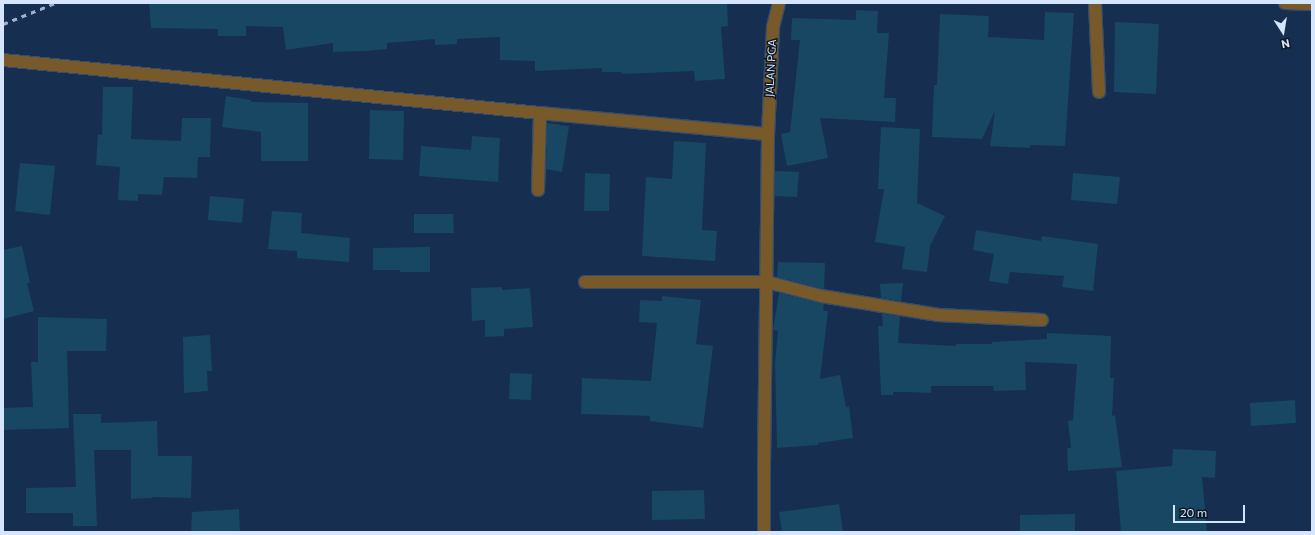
<!DOCTYPE html>
<style>
body{margin:0}
#map{position:relative;width:1315px;height:535px;overflow:hidden;background:#162f50;font-family:Commissioner,sans-serif}
div>[style]{position:absolute}
[style*='--x']{left:calc(var(--x)*1px);top:calc(var(--y)*1px);width:calc(var(--w)*1px);rotate:calc(var(--a)*1deg)}
.building>*{inset:0;background:#174762}
.roads{filter:drop-shadow(1px 0 #354c6b) drop-shadow(-1px 0 #354c6b) drop-shadow(0 1px #354c6b) drop-shadow(0 -1px #354c6b)}
.street>*{height:12px;margin:-6px;padding:0 6px;transform-origin:6px;border-radius:6px;background:#785929}
.rail>*{height:3px;margin-top:-1.5px;transform-origin:0;background:repeating-linear-gradient(90deg,#9fb2cb 0 5px,transparent 0 10px)}
span{translate:-50% -50%;white-space:nowrap;text-align:center;line-height:1.15;-webkit-text-stroke:3px #0c1726;paint-order:stroke}
.street-label{font-size:11px;color:#d5e5fb}
.frame{position:absolute;inset:0;border:4px solid #d5e5fb;pointer-events:none}
.north{position:absolute;left:1263px;top:12px;width:40px;height:40px;-webkit-text-stroke:3px #0c1726;paint-order:stroke;rotate:168deg;font-size:11px;font-weight:700;line-height:16px;text-align:center;color:#d5e5fb}
.north::after{content:'';display:block;margin:auto;width:14px;height:18px;background:#d5e5fb;clip-path:polygon(50% 0,100% 100%,50% 72%,0 100%)}
.scale{position:absolute;left:1173px;top:505px;width:72px;height:18px;box-sizing:border-box;border:2px solid #d5e5fb;border-top:0;padding-left:5px;font-size:12px;line-height:14px;white-space:nowrap;color:#d5e5fb;-webkit-text-stroke:3px #0c1726;paint-order:stroke}
</style>
<div id="map">
<div class="building">
<div style="clip-path:polygon(149px 3px,527px 3px,527px 4px,727px 3px,728px 26px,721px 27px,725px 79px,695px 81px,694px 71px,621px 74px,622px 72px,602px 72px,602px 68px,535px 71px,535px 61px,500px 60px,500px 37px,457px 39px,457px 44px,435px 45px,435px 39px,387px 43px,387px 49px,367px 51px,333px 52px,333px 43px,286px 50px,283px 27px,246px 26px,246px 36px,218px 36px,218px 29px,151px 28px)"></div>
<div style="clip-path:polygon(856px 10px,878px 11px,877px 33px,889px 33px,884px 98px,896px 98px,895px 122px,820px 118px,828px 158px,787px 166px,781px 134px,790px 132px,800px 40px,791px 40px,792px 18px,856px 20px)"></div>
<div style="clip-path:polygon(1045px 12px,1074px 13px,1065px 146px,1030px 145px,1030px 148px,990px 146px,995px 111px,982px 139px,932px 137px,934px 85px,937px 85px,940px 14px,989px 16px,988px 37px,1044px 40px)"></div>
<div style="clip-path:polygon(1115px 22px,1159px 24px,1156px 94px,1114px 92px)"></div>
<div style="clip-path:polygon(103px 87px,133px 87px,131px 139px,181px 141px,182px 118px,211px 118px,210px 157px,198px 157px,197px 178px,164px 177px,162px 195px,138px 194px,138px 201px,118px 200px,120px 167px,96px 165px,98px 134px,102px 135px)"></div>
<div style="clip-path:polygon(226px 96px,251px 100px,251px 102px,308px 103px,308px 161px,261px 161px,261px 132px,222px 127px)"></div>
<div style="clip-path:polygon(370px 110px,404px 111px,403px 160px,369px 159px)"></div>
<div style="clip-path:polygon(547px 123px,569px 126px,562px 172px,546px 169px)"></div>
<div style="clip-path:polygon(881px 127px,920px 129px,917px 203px,945px 216px,930px 246px,927px 272px,902px 269px,905px 247px,875px 242px,884px 189px,878px 189px)"></div>
<div style="clip-path:polygon(472px 136px,500px 138px,498px 182px,419px 176px,421px 146px,471px 150px)"></div>
<div style="clip-path:polygon(674px 141px,706px 143px,702px 230px,717px 231px,715px 261px,642px 256px,646px 177px,672px 179px)"></div>
<div style="clip-path:polygon(20px 163px,55px 166px,50px 215px,15px 211px)"></div>
<div style="clip-path:polygon(775px 171px,799px 172px,797px 197px,775px 196px)"></div>
<div style="clip-path:polygon(585px 173px,610px 174px,609px 211px,584px 211px)"></div>
<div style="clip-path:polygon(1073px 173px,1120px 177px,1117px 204px,1071px 200px)"></div>
<div style="clip-path:polygon(210px 196px,244px 199px,242px 223px,208px 220px)"></div>
<div style="clip-path:polygon(272px 211px,302px 213px,301px 233px,350px 238px,349px 262px,297px 258px,297px 251px,268px 249px)"></div>
<div style="clip-path:polygon(414px 214px,453px 214px,454px 233px,414px 233px)"></div>
<div style="clip-path:polygon(976px 230px,1041px 241px,1042px 236px,1098px 244px,1093px 291px,1062px 287px,1064px 276px,1010px 272px,1008px 284px,989px 281px,994px 254px,973px 250px)"></div>
<div style="clip-path:polygon(22px 246px,30px 283px,27px 283px,34px 311px,3px 319px,3px 250px)"></div>
<div style="clip-path:polygon(430px 247px,430px 272px,400px 272px,400px 270px,373px 270px,373px 248px)"></div>
<div style="clip-path:polygon(778px 262px,825px 263px,824px 289px,777px 277px)"></div>
<div style="clip-path:polygon(903px 283px,901px 301px,881px 298px,880px 284px)"></div>
<div style="clip-path:polygon(502px 287px,502px 290px,530px 288px,533px 327px,504px 329px,504px 336px,485px 337px,485px 320px,472px 321px,471px 288px)"></div>
<div style="clip-path:polygon(779px 293px,824px 304px,823px 311px,828px 311px,820px 379px,840px 375px,846px 407px,849px 406px,853px 438px,818px 443px,818px 445px,777px 448px,775px 363px,778px 331px,773px 330px)"></div>
<div style="clip-path:polygon(662px 296px,701px 300px,696px 344px,713px 346px,703px 428px,650px 421px,650px 416px,581px 414px,582px 378px,651px 381px,657px 323px,639px 322px,640px 300px,662px 301px)"></div>
<div style="clip-path:polygon(882px 314px,900px 316px,898px 343px,956px 346px,956px 344px,992px 344px,992px 342px,1047px 339px,1047px 333px,1111px 336px,1110px 378px,1114px 378px,1112px 416px,1115px 415px,1122px 467px,1068px 471px,1067px 448px,1071px 448px,1068px 421px,1073px 420px,1077px 364px,1025px 362px,1026px 390px,994px 391px,993px 386px,931px 386px,931px 393px,906px 392px,893px 392px,893px 395px,881px 395px,878px 326px,883px 326px)"></div>
<div style="clip-path:polygon(38px 317px,107px 319px,106px 351px,67px 351px,69px 428px,3px 430px,3px 408px,33px 407px,31px 362px,38px 362px)"></div>
<div style="clip-path:polygon(210px 335px,212px 371px,207px 371px,208px 391px,184px 393px,183px 337px)"></div>
<div style="clip-path:polygon(510px 373px,532px 374px,531px 400px,509px 399px)"></div>
<div style="clip-path:polygon(1295px 400px,1296px 423px,1251px 426px,1250px 403px)"></div>
<div style="clip-path:polygon(73px 414px,101px 414px,101px 423px,157px 421px,158px 456px,192px 456px,191px 498px,152px 497px,152px 498px,131px 499px,131px 450px,94px 450px,97px 526px,73px 526px,73px 513px,26px 513px,26px 488px,76px 487px)"></div>
<div style="clip-path:polygon(1173px 449px,1216px 451px,1215px 478px,1202px 477px,1207px 532px,1121px 532px,1116px 471px,1172px 466px)"></div>
<div style="clip-path:polygon(704px 490px,705px 519px,652px 520px,652px 491px)"></div>
<div style="clip-path:polygon(839px 504px,843px 532px,782px 532px,779px 512px)"></div>
<div style="clip-path:polygon(239px 509px,240px 532px,191px 532px,192px 512px)"></div>
<div style="clip-path:polygon(1075px 514px,1075px 532px,1020px 532px,1020px 515px)"></div>
</div>
<div class="roads">
<div class="street">
<div style="--x:1095;--y:3;--w:89;--a:87.4"></div>
<div style="--x:1285;--y:3;--w:27;--a:2"></div>
<div style="--x:3;--y:60;--w:540;--a:5.64"></div>
<div style="--x:540;--y:113;--w:229;--a:5.3"></div>
<div style="--x:538;--y:190;--w:77;--a:-88.5"></div>
<div style="--x:585;--y:282;--w:182;--a:0"></div>
<div style="--x:767;--y:282;--w:56;--a:14.5"></div>
<div style="--x:821;--y:296;--w:119;--a:9.2"></div>
<div style="--x:938;--y:315;--w:104;--a:2.8"></div>
<div style="--x:764;--y:532;--w:68;--a:-90"></div>
<div style="--x:764;--y:464;--w:330;--a:-89.3"></div>
<div style="--x:768;--y:134;--w:107;--a:-87.3"></div>
<div style="--x:773;--y:27;--w:25;--a:-76"></div>
</div>
</div>
<div class="rail">
<div style="--x:3;--y:24;--w:56;--a:-22"></div>
</div>
<div class="street-label">
<span style="left:771px;top:68px;rotate:-87deg">JALAN PGA</span>
</div>
<div class="frame"></div>
<div class="north">N</div>
<div class="scale">20 m</div>
</div>
